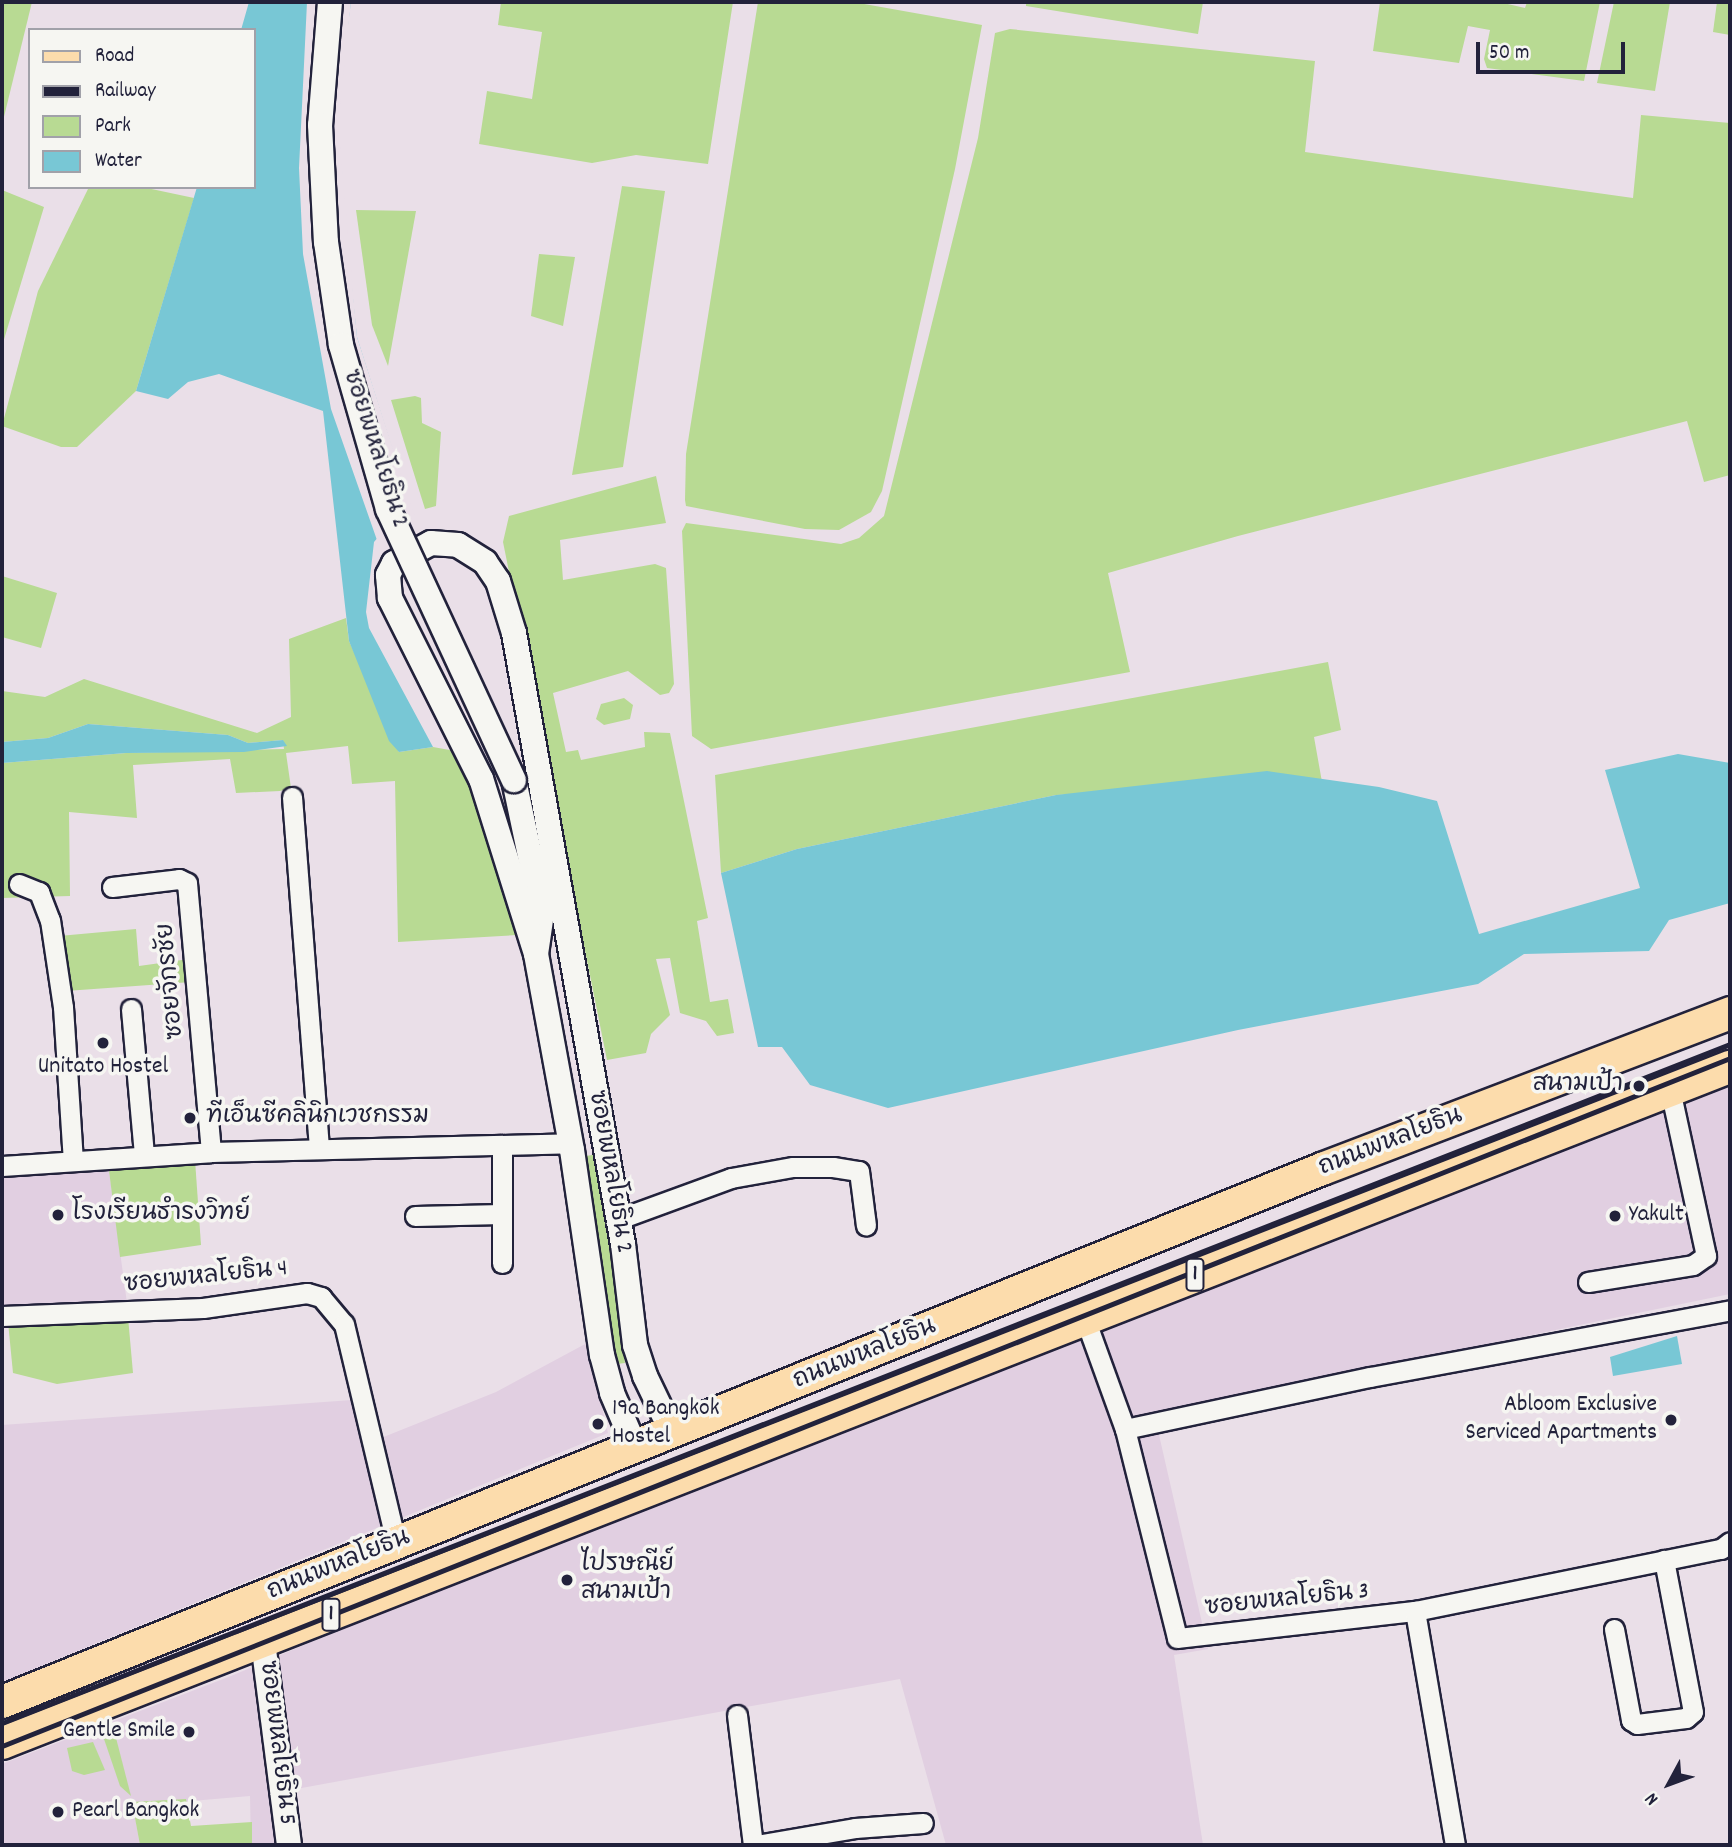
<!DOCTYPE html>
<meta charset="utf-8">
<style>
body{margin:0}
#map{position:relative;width:1732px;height:1847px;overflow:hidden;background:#eadfe8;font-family:Dekko,"Playpen Sans Thai",sans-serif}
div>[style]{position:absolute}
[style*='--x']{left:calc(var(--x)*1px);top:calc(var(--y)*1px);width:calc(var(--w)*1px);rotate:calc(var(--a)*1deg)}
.built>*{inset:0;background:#e1cfe1}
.green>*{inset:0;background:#b8da93}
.water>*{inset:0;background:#78c7d5}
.pier>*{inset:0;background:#eadfe8}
.roads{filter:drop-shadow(2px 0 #22223b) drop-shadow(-2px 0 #22223b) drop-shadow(0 2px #22223b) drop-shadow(0 -2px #22223b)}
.minor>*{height:19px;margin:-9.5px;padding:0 9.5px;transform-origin:9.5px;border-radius:9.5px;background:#f6f6f2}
.tertiary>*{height:24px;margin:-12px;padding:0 12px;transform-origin:12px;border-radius:12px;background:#f6f6f2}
.primary>*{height:32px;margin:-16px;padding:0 16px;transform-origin:16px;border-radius:16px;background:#fcdcac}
.rail>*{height:5px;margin:-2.5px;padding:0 2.5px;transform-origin:2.5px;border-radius:2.5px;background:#22223b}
.bridges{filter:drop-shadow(2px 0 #22223b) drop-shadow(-2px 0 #22223b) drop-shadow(0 2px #22223b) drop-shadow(0 -2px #22223b)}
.tertiary-bridge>*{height:24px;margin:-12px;padding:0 12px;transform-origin:12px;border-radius:12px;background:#f6f6f2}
.dots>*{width:19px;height:19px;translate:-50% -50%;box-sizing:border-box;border:4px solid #f6f6f2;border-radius:50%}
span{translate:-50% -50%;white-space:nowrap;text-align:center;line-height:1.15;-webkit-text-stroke:7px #f6f6f2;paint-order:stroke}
.shield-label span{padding:2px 5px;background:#f6f6f2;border:2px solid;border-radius:5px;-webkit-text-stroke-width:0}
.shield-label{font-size:23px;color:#22223b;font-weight:700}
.street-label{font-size:24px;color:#22223b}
.poi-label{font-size:24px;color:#22223b}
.right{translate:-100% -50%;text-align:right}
.left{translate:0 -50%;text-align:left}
.frame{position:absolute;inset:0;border:4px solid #22223b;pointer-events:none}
.legend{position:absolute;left:28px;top:28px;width:228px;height:161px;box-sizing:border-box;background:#f6f6f2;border:2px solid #a1a1a9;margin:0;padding:9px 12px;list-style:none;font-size:21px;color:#22223b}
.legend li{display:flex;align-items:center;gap:14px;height:35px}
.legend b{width:35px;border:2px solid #a1a1a9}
.north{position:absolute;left:1634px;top:1749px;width:70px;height:70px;-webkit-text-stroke:5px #f6f6f2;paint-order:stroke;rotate:229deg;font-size:19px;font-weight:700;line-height:28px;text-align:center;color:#22223b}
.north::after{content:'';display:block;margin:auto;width:24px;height:32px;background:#22223b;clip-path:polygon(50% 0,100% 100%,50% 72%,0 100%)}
.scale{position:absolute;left:1476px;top:42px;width:149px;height:32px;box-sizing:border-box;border:4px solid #22223b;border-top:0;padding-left:9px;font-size:21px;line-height:24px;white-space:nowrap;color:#22223b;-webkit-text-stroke:5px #f6f6f2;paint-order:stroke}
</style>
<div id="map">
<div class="built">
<div style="clip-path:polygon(1730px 1082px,1730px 1294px,1154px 1413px,1208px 1649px,1174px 1655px,1203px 1845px,946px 1845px,900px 1679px,274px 1793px,282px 1845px,251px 1845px,250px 1796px,133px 1806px,140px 1845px,2px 1845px,2px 1764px,231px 1676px,767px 1449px)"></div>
<div style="clip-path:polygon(108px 1163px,127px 1303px,2px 1307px,2px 1173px)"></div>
<div style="clip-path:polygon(587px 1343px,608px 1433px,2px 1682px,2px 1425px,352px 1400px,366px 1444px,496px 1392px)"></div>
</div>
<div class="green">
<div style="clip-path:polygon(2px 2px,32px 2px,2px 125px)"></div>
<div style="clip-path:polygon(501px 2px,733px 2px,708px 164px,636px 155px,592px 163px,479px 144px,487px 91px,532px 99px,542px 32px,498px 25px)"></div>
<div style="clip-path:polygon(758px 2px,853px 2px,982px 25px,955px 169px,882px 491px,871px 512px,839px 530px,805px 529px,686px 506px,685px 500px,686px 454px)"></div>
<div style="clip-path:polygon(1026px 2px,1203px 2px,1198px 34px,1026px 6px)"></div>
<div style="clip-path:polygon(1380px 2px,1499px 2px,1525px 8px,1527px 2px,1600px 2px,1584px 81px,1487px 68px,1484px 59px,1490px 30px,1468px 26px,1459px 63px,1373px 51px)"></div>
<div style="clip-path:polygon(1614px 2px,1670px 2px,1655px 91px,1597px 83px)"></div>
<div style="clip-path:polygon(1717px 2px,1730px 2px,1730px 35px,1713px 32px)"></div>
<div style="clip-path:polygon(1010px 29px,1315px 61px,1305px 152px,1633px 198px,1641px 115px,1730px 123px,1730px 475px,1704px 482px,1687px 421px,1238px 536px,1108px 573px,1130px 672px,711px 749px,692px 736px,682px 531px,686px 523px,841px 544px,859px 538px,884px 516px,978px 138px,995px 33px)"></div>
<div style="clip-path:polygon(622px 186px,665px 191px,623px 467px,572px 475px)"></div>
<div style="clip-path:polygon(89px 187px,142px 187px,194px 198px,136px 391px,77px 447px,61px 447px,2px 426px,38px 291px)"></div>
<div style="clip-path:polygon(2px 190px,44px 207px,2px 346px)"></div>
<div style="clip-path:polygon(356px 210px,416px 211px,388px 366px,372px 325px)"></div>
<div style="clip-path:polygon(539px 254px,575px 257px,563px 326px,531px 316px)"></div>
<div style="clip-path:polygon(415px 396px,421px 398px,422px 423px,441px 432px,436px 506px,425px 509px,391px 400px)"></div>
<div style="clip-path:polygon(656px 476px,666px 523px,560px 540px,563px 580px,655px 564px,666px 568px,674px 684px,669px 693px,660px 695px,628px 671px,553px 693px,566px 752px,578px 750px,581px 760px,645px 747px,644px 732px,670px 733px,708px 918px,697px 921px,710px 1002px,728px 999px,734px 1033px,717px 1036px,706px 1021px,680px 1013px,670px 958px,656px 959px,670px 1015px,651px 1034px,646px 1053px,607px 1060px,503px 542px,509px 516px)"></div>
<div style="clip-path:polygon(2px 576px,57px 593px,41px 648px,2px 637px)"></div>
<div style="clip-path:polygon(346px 618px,349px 641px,399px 752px,433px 747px,455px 751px,471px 780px,517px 935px,398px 942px,395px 781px,352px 784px,348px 746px,286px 753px,291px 788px,280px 791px,236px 793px,230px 759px,133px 765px,137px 818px,69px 812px,70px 896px,2px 898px,2px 763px,126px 753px,284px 749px,283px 740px,248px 743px,228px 735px,88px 724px,48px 738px,2px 742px,2px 691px,45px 697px,84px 679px,257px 733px,291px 717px,289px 639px)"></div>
<div style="clip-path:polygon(1328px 662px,1341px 730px,1314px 737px,1322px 782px,1056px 795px,797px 849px,721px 873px,715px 775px)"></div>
<div style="clip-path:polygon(624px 698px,633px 705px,630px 719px,604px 725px,596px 719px,601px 704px)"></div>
<div style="clip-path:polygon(136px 929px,139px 966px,189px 959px,191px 982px,66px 991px,59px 936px)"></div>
<div style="clip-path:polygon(598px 1154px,625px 1363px,617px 1364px,586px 1156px)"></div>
<div style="clip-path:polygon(195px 1160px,201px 1245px,120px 1257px,108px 1163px)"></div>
<div style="clip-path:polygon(128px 1317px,133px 1373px,57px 1384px,13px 1373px,8px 1322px)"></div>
<div style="clip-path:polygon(115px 1734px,131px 1796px,120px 1786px,104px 1739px)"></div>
<div style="clip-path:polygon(93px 1742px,105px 1770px,84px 1775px,72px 1771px,67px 1748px)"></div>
<div style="clip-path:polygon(186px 1799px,191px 1826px,252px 1822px,252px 1845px,140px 1845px,132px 1802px)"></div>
</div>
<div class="water">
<div style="clip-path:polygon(249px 2px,351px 2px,335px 124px,357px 337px,413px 514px,386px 528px,374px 542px,366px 612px,369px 628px,433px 747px,399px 752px,389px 741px,349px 641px,323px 411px,219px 374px,188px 382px,168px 399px,136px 391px,197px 187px,254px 187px,254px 30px,241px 30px)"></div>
<div style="clip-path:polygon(88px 724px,228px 735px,248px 743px,283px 740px,287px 746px,244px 752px,126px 753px,2px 763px,2px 742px,48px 738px)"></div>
<div style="clip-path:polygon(1678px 754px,1730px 763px,1730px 903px,1669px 920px,1649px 951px,1524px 954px,1478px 984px,1238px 1030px,888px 1108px,810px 1085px,782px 1047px,758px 1047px,721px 873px,797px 849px,1056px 795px,1267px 771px,1379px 787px,1437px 801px,1479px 934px,1640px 888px,1605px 770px)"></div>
<div style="clip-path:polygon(1677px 1336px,1682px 1364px,1613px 1376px,1610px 1357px)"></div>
</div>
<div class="pier">
<div style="clip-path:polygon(307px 2px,351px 2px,338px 124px,357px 337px,415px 517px,388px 531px,378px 543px,331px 409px,303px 254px,299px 168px)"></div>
</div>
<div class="roads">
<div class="minor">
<div style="--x:292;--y:797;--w:352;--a:85.6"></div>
<div style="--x:19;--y:884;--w:22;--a:22"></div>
<div style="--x:39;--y:892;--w:30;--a:69"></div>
<div style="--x:50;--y:920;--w:88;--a:81.5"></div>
<div style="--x:63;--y:1007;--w:153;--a:86.3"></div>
<div style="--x:112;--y:887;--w:67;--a:-6.8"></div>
<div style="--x:179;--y:879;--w:9;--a:27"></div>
<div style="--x:187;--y:883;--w:270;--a:84.9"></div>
<div style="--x:131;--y:1009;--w:147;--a:84.9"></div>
<div style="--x:2;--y:1166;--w:209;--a:-3.8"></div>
<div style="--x:211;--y:1152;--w:360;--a:-1.4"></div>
<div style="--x:415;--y:1216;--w:87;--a:-1.3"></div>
<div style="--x:619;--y:1219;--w:119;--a:-20.1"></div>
<div style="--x:731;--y:1178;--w:63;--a:-10.1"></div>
<div style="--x:793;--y:1167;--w:40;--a:0"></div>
<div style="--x:833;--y:1167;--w:26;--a:9"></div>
<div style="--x:859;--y:1171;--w:55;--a:82.7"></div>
<div style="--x:502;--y:1263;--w:116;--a:-90"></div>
<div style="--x:1588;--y:1282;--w:106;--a:-9.2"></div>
<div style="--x:1693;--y:1265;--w:16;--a:-35"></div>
<div style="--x:1706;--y:1256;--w:171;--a:-102.2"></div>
<div style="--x:2;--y:1316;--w:201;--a:-2.3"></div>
<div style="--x:203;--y:1308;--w:105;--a:-8.2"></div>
<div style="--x:307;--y:1293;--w:15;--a:16"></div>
<div style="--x:321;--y:1297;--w:35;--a:50"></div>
<div style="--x:344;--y:1324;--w:225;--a:76.6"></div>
<div style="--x:1084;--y:1316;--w:120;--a:70.1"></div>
<div style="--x:1125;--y:1429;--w:215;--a:76"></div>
<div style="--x:1177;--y:1638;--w:240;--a:-6.5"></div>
<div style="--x:1415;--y:1611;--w:312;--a:-11.5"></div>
<div style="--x:1721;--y:1549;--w:11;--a:-38"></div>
<div style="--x:1125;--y:1429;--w:250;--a:-12"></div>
<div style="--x:1370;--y:1377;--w:366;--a:-10.5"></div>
<div style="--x:1415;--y:1611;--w:237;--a:80.3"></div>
<div style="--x:1614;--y:1629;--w:93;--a:79.4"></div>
<div style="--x:1631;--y:1720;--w:7;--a:34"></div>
<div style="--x:1637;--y:1724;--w:49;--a:-7"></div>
<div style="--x:1686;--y:1718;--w:9;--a:-41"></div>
<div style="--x:1693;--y:1712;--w:155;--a:-100.8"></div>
<div style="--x:737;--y:1715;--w:131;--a:83"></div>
<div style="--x:756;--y:1845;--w:100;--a:-9.7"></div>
<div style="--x:855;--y:1828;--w:68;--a:-4.2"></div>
</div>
<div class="tertiary">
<div style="--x:514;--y:780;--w:136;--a:78.1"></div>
<div style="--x:542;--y:913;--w:41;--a:98.3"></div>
<div style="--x:536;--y:954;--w:199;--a:79.6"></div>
<div style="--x:572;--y:1150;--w:207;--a:81.7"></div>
<div style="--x:602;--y:1355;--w:39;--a:75"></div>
<div style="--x:612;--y:1393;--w:59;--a:66.9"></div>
<div style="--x:536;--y:954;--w:183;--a:-107.4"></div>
<div style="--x:481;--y:779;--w:203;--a:-116.7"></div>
<div style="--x:390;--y:598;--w:23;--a:-95"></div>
<div style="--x:388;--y:575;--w:13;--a:-63"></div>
<div style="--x:394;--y:563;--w:42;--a:-28.4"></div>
<div style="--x:431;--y:543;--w:27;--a:4"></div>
<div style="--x:458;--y:545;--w:32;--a:32"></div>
<div style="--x:485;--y:562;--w:23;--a:56"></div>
<div style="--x:498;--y:581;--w:54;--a:72.9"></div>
<div style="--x:514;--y:633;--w:621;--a:79.89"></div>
<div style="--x:623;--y:1244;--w:102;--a:83.2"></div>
<div style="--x:635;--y:1345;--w:33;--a:72"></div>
<div style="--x:645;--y:1376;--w:62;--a:64.3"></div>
<div style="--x:263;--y:1642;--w:205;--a:82.7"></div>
</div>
<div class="primary">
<div style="--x:2;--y:1702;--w:1424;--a:-21.99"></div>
<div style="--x:1322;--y:1169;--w:437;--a:-20.9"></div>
<div style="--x:2;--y:1743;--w:1856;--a:-21.37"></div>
</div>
</div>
<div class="rail">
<div style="--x:2;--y:1723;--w:1857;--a:-21.45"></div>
<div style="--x:2;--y:1746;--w:1860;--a:-21.71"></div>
</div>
<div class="bridges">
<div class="tertiary-bridge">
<div style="--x:330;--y:2;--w:123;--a:94.6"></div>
<div style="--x:320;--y:125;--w:117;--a:87.1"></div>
<div style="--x:326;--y:242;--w:104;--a:81.7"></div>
<div style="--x:341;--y:345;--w:171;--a:74"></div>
<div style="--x:388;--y:509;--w:299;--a:65.1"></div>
</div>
</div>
<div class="dots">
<div style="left:103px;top:1043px;background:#22223b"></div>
<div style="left:1639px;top:1086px;background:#22223b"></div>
<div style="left:190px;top:1118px;background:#22223b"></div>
<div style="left:58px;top:1215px;background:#22223b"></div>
<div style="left:1615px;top:1216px;background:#22223b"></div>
<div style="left:1671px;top:1420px;background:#22223b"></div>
<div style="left:598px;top:1424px;background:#22223b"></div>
<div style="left:567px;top:1580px;background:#22223b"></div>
<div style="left:189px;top:1732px;background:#22223b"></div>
<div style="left:58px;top:1812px;background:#22223b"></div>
</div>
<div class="shield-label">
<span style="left:1195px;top:1275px">1</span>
<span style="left:331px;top:1615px">1</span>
</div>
<div class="street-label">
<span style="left:374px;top:449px;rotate:72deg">ซอยพหลโยธิน 2</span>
<span style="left:172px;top:981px;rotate:-95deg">ซอยจักรชัย</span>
<span style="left:1391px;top:1143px;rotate:-21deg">ถนนพหลโยธิน</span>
<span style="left:609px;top:1172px;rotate:80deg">ซอยพหลโยธิน 2</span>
<span style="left:206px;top:1278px;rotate:-6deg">ซอยพหลโยธิน 4</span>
<span style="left:865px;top:1355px;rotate:-22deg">ถนนพหลโยธิน</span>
<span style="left:339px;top:1566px;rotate:-22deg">ถนนพหลโยธิน</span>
<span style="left:1287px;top:1601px;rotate:-6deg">ซอยพหลโยธิน 3</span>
<span style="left:276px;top:1743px;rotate:83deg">ซอยพหลโยธิน 5</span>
</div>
<div class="poi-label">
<span style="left:103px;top:1068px">Unitato Hostel</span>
<span class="right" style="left:1623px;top:1086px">สนามเป้า</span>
<span class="left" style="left:206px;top:1118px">ทีเอ็นซีคลินิกเวชกรรม</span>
<span class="left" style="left:72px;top:1215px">โรงเรียนธำรงวิทย์</span>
<span class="left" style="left:1629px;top:1216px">Yakult</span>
<span class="right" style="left:1657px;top:1420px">Abloom Exclusive<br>Serviced Apartments</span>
<span class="left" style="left:612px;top:1424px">19a Bangkok<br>Hostel</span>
<span class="left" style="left:581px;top:1580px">ไปรษณีย์<br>สนามเป้า</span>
<span class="right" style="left:175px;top:1732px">Gentle Smile</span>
<span class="left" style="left:72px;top:1812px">Pearl Bangkok</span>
</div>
<div class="frame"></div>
<ul class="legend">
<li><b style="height:9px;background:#fcdcac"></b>Road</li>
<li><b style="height:9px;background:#22223b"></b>Railway</li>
<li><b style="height:19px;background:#b8da93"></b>Park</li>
<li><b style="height:19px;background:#78c7d5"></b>Water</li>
</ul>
<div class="north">N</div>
<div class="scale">50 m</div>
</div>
